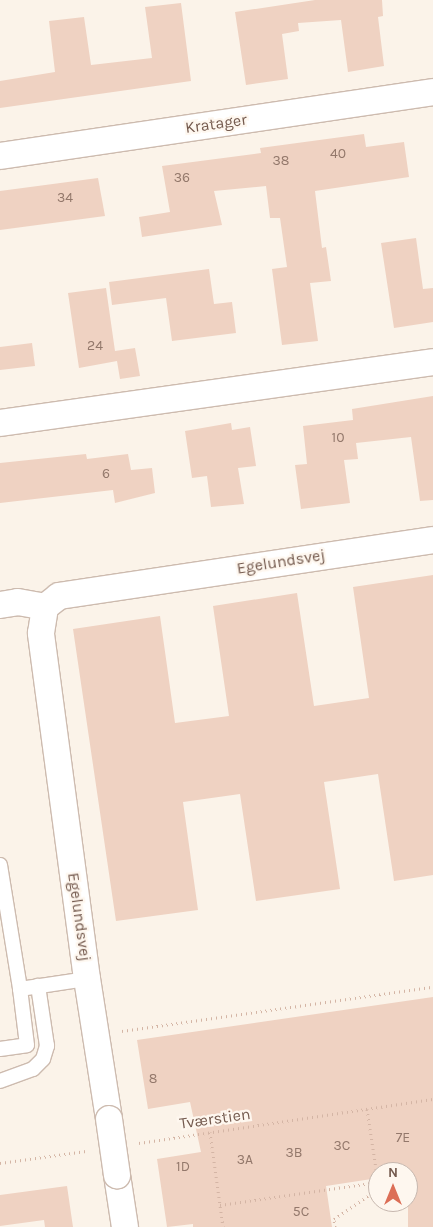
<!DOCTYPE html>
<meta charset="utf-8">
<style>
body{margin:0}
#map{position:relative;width:433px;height:1227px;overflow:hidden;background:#fbf3e9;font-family:Karla,sans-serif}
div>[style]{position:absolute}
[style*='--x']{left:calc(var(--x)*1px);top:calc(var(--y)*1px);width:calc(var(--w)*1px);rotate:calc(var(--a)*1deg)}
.building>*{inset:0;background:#efd2c2}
.path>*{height:3px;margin-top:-1.5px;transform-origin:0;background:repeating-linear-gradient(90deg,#d4b5a5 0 1px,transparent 0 5px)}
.roads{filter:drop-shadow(1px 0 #cdbbaf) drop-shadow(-1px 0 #cdbbaf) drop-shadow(0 1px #cdbbaf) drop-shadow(0 -1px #cdbbaf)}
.service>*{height:14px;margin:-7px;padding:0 7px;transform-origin:7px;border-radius:7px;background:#fff}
.minor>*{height:26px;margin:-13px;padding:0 13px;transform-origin:13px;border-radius:13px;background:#fff}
.bridges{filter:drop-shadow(1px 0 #cdbbaf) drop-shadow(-1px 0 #cdbbaf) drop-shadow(0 1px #cdbbaf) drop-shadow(0 -1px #cdbbaf)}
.minor-bridge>*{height:26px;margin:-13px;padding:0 13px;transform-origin:13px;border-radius:13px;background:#fff}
span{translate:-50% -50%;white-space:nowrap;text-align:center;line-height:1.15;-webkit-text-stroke:4.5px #fef7ef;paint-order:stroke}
.number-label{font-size:14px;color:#93786b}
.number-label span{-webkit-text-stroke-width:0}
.street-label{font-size:16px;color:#745a4e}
.north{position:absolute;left:368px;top:1162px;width:50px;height:50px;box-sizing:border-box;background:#fef7ef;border:1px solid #c7b8af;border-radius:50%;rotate:0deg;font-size:14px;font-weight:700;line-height:20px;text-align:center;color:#745a4e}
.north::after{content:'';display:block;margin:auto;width:18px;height:22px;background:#dc6f57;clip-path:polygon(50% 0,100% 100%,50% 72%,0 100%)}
</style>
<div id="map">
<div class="building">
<div style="clip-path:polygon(315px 0,382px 0,383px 16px,378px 17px,384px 66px,348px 72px,341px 20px,298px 23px,299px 31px,282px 34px,288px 79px,246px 85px,235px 12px)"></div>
<div style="clip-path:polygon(181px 3px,191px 81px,0 108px,0 81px,55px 72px,49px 21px,84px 17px,91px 65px,152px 58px,145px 7px)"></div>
<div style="clip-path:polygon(364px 134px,366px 147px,404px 142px,409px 177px,315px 191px,322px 248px,326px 247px,331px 281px,310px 283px,318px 341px,282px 345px,272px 269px,287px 267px,280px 218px,270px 218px,266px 186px,214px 191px,222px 225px,142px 237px,139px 217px,170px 212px,162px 166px,261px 153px,260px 148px)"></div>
<div style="clip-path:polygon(98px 178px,105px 216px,0 230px,0 191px)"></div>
<div style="clip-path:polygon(416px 238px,423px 289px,433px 288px,433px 322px,394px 328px,381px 243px)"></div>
<div style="clip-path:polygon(209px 269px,214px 304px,232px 302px,236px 333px,172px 341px,166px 298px,112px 305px,109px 282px)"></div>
<div style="clip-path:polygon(106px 288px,115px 351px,135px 348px,140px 376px,120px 379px,117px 361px,79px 368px,68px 293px)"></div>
<div style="clip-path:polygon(32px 343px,35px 366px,0 370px,0 347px)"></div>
<div style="clip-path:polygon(433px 396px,433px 500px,420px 501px,411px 437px,356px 443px,358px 459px,344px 460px,350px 503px,301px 509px,295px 465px,307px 464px,303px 426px,353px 420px,352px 409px)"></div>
<div style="clip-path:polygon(231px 423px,232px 430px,250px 427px,256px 466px,238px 468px,244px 504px,211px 507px,207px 476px,192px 478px,185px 431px)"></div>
<div style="clip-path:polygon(86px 454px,87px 459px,128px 454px,131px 470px,152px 468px,155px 493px,115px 503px,113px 490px,0 503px,0 463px)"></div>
<div style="clip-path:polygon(433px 575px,433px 875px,394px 881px,378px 774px,324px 782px,340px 889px,256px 901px,240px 794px,183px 802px,198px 910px,116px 921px,73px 629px,160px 616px,175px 723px,229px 716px,213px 606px,297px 593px,314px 706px,369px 698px,353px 587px)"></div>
<div style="clip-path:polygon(433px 997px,433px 1227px,408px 1227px,408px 1172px,378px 1172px,378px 1178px,326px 1186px,332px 1227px,193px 1227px,193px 1224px,167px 1227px,157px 1159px,201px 1152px,190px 1102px,148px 1109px,137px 1040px)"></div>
<div style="clip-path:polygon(67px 1186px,73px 1227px,45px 1227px,44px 1220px,0 1226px,0 1195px)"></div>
</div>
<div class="path">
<div style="--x:122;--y:1031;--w:314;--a:-8.1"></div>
<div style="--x:367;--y:1109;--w:74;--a:81.4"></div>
<div style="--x:210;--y:1132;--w:96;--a:82.2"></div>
<div style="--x:139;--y:1143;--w:297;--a:-8.5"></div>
<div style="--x:0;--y:1163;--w:87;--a:-7.9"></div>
<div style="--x:220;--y:1205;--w:160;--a:-8.3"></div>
<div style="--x:335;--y:1227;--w:8;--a:-97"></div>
<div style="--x:334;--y:1219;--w:53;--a:-34.3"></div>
</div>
<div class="roads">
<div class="service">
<div style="--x:0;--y:865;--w:126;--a:80.8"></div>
<div style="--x:20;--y:989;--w:68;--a:-8.5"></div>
<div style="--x:0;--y:1049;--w:27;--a:-8"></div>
<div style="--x:27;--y:1045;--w:56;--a:-97.1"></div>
<div style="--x:0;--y:1081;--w:35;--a:-20"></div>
<div style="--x:33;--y:1069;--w:14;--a:-45"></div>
<div style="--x:43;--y:1059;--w:14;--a:-73"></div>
<div style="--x:47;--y:1046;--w:61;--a:-98.5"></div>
</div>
<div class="minor">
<div style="--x:0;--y:156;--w:438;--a:-8.4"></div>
<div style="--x:0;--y:423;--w:437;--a:-8"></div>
<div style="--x:0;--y:605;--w:18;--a:-9"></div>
<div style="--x:18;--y:602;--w:27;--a:10"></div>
<div style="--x:109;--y:1119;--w:142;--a:-98.9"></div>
<div style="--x:87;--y:979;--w:349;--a:-97.6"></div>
<div style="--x:41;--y:633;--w:26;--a:-81"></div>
<div style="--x:45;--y:607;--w:18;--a:-38"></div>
<div style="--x:59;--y:596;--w:378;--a:-8.5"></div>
<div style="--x:117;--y:1175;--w:53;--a:81.3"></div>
</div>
</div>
<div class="bridges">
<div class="minor-bridge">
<div style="--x:109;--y:1119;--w:57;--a:81.9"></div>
</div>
</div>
<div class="number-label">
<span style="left:338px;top:154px">40</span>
<span style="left:281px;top:161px">38</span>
<span style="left:182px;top:178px">36</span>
<span style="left:65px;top:198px">34</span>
<span style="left:95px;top:346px">24</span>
<span style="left:338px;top:438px">10</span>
<span style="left:106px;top:474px">6</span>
<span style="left:153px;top:1079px">8</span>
<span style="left:403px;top:1138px">7E</span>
<span style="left:342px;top:1146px">3C</span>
<span style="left:294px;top:1153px">3B</span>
<span style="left:245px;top:1160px">3A</span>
<span style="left:183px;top:1167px">1D</span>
<span style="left:301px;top:1212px">5C</span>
</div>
<div class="street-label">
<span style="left:216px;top:124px;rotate:-8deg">Kratager</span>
<span style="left:281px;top:562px;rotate:-9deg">Egelundsvej</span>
<span style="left:79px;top:917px;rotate:82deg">Egelundsvej</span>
<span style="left:215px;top:1119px;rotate:-8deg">Tværstien</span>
</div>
<div class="north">N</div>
</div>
